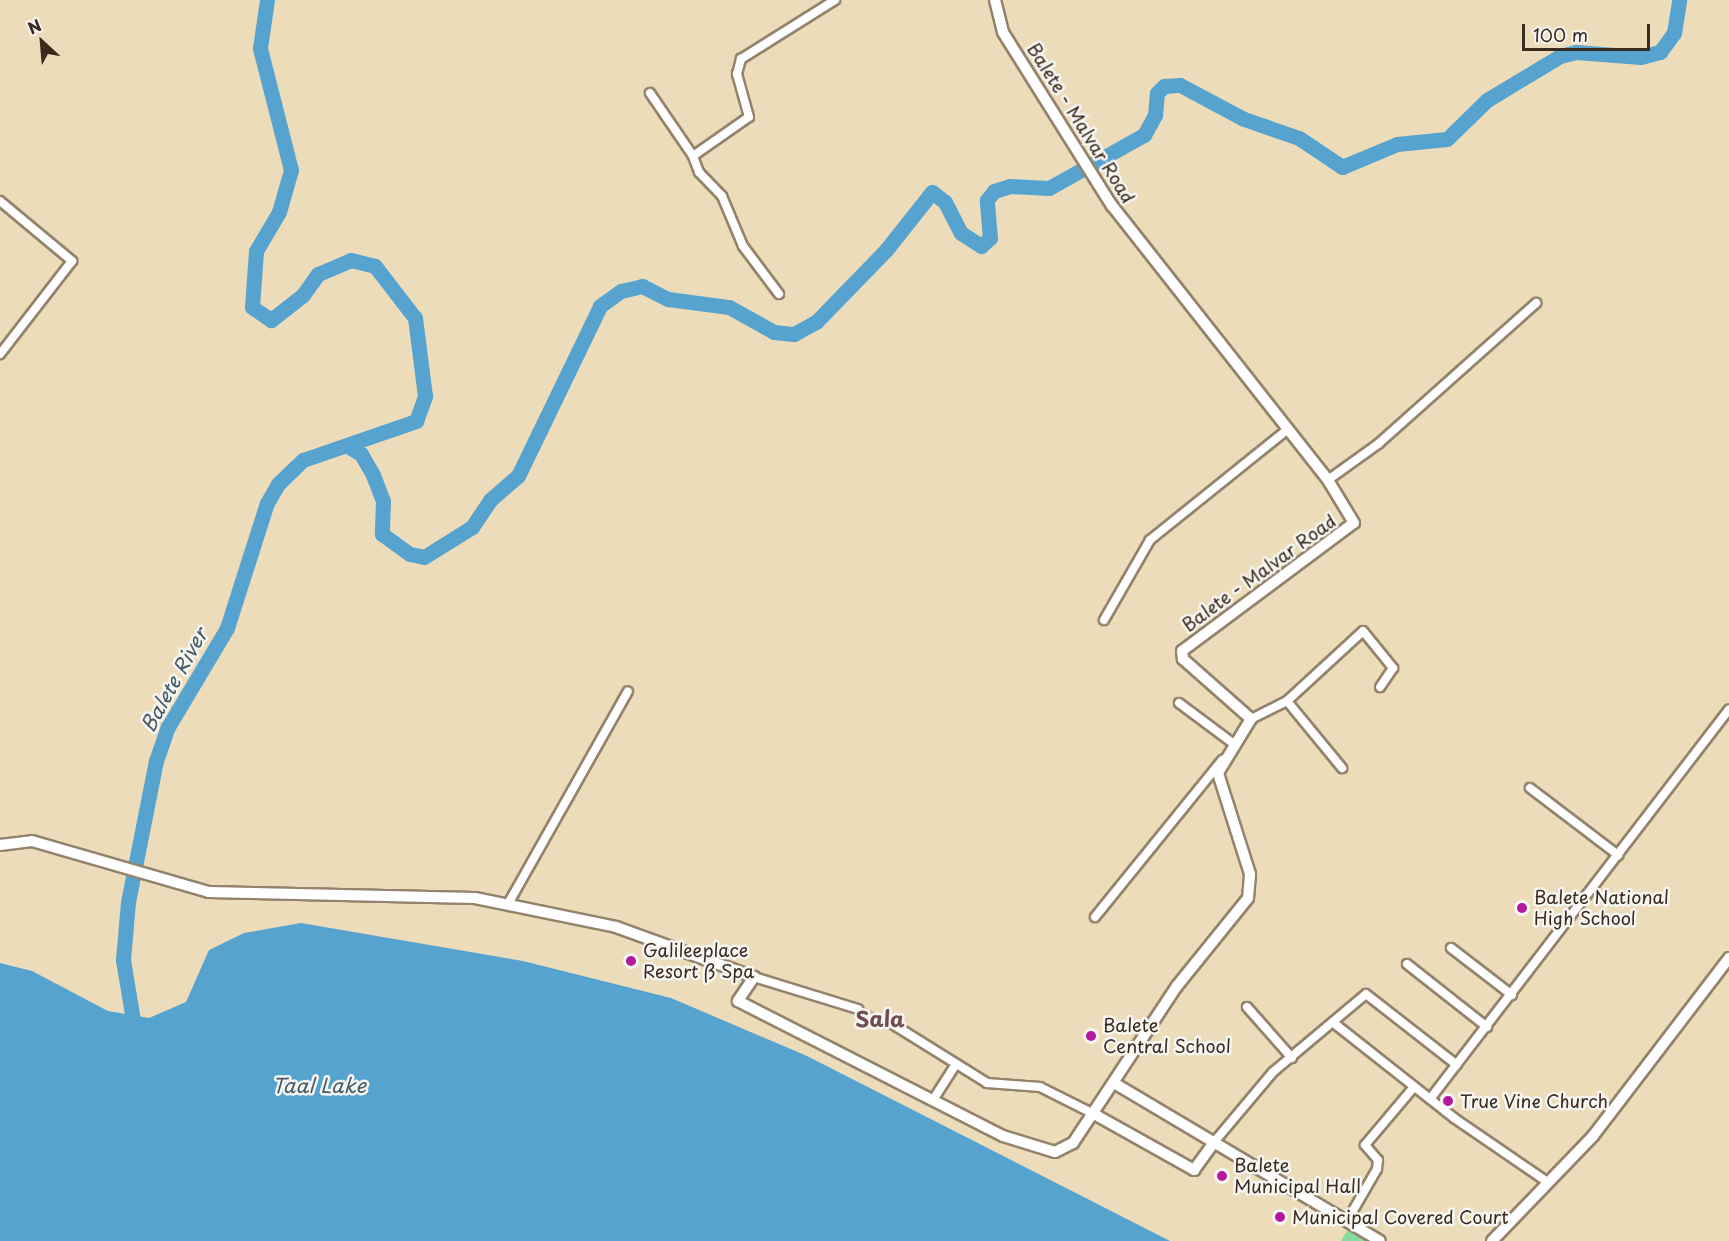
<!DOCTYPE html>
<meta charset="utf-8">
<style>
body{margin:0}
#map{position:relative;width:1729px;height:1241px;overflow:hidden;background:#eddcb9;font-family:"Playpen Sans",sans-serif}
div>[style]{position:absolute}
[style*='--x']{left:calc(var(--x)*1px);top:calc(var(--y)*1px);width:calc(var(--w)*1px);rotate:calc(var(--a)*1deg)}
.green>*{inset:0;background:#86db9d}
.water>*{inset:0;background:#57a3cf}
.river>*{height:15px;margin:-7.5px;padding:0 7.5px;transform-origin:7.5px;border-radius:7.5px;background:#57a3cf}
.street-tunnel>*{height:8px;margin-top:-4px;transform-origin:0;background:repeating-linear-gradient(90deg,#c9b89a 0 8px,transparent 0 12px)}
.roads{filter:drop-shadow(2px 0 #94836c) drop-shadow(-2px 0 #94836c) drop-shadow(0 2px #94836c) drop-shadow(0 -2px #94836c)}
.street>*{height:8px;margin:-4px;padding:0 4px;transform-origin:4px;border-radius:4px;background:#fff}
.secondary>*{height:10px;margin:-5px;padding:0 5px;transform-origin:5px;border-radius:5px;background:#fff}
.dots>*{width:16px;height:16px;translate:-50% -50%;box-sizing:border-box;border:3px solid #f6f6f2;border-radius:50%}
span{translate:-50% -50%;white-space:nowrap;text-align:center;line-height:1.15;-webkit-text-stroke:5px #f6f6f2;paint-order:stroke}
.street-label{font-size:18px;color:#3b2a1e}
.poi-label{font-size:18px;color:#3b2a1e}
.left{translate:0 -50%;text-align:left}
.water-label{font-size:20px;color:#465a65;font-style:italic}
.quarter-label{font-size:21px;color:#714d4f;font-weight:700}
.north{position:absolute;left:12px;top:12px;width:60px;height:60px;-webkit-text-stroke:4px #f6f6f2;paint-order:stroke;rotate:334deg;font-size:16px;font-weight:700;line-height:24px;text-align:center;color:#3b2a1e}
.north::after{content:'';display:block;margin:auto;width:21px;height:27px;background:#3b2a1e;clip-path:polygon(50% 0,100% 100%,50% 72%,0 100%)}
.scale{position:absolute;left:1522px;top:24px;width:128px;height:27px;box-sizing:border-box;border:3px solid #3b2a1e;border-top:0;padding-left:8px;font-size:18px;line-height:21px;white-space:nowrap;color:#3b2a1e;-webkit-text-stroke:4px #f6f6f2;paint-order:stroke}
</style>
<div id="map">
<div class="green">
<div style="clip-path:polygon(1348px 1229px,1368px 1241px,1341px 1241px)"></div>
</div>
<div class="water">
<div style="clip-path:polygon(301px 923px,523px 961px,671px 998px,807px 1056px,1170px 1241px,0 1241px,0 963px,32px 971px,108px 1011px,149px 1018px,186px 1002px,209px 950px,244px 933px)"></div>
</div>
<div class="river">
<div style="--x:349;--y:447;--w:14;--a:30"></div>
<div style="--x:361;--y:454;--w:24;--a:60"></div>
<div style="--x:373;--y:475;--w:28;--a:69"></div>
<div style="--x:383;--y:501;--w:33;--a:92"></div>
<div style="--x:382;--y:534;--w:34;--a:36"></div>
<div style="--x:410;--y:554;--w:14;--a:12"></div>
<div style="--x:424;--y:557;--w:57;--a:-32"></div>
<div style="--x:472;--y:527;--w:32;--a:-56"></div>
<div style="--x:490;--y:500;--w:37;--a:-41"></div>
<div style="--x:518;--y:476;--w:189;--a:-64.2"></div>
<div style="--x:600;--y:306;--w:26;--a:-36"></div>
<div style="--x:621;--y:291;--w:22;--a:-13"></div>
<div style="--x:642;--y:286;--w:29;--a:27"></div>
<div style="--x:668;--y:299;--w:62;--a:7.5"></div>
<div style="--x:729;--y:307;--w:51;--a:29.1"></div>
<div style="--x:774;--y:332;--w:20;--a:6"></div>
<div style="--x:794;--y:334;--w:25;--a:-29"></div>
<div style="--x:816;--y:322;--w:100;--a:-45.8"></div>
<div style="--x:886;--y:250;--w:74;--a:-51.6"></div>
<div style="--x:932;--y:192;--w:16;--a:38"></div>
<div style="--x:945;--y:202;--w:35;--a:63"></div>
<div style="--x:961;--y:233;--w:24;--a:33"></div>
<div style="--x:981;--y:246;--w:12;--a:-42"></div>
<div style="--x:990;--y:238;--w:38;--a:-95"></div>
<div style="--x:987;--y:200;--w:11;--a:-52"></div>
<div style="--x:994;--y:191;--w:17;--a:-17"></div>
<div style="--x:1010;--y:186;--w:39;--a:3"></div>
<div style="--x:1049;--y:188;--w:109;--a:-29.2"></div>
<div style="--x:1144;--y:135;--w:23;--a:-61"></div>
<div style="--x:1155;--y:115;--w:22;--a:-85"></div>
<div style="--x:1157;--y:93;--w:10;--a:-45"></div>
<div style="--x:1164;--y:86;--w:16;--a:-4"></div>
<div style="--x:1180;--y:85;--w:72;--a:28"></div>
<div style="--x:1244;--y:119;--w:58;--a:19.1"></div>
<div style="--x:1299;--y:138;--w:52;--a:34"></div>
<div style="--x:1342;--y:167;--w:60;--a:-22.7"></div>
<div style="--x:1397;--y:144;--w:50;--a:-5.7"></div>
<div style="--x:1447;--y:139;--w:56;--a:-44.3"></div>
<div style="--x:1487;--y:100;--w:85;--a:-31.1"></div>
<div style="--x:1560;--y:56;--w:16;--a:-14"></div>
<div style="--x:1576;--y:52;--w:65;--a:4.4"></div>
<div style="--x:1641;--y:57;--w:20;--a:-15"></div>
<div style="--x:1660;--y:52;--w:24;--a:-54"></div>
<div style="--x:1674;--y:33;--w:33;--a:-81"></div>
<div style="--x:133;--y:1020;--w:61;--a:-99.5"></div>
<div style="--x:123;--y:960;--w:58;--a:-85.1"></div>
<div style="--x:128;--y:902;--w:144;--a:-78.8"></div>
<div style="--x:156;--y:761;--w:36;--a:-71"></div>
<div style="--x:168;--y:727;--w:115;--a:-59.2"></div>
<div style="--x:227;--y:628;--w:131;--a:-72.3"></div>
<div style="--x:267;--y:503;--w:22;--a:-60"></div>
<div style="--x:278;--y:484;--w:35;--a:-44"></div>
<div style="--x:303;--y:460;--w:120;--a:-19"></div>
<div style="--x:416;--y:421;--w:27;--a:-70"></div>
<div style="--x:425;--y:396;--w:79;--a:-97.3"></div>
<div style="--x:415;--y:318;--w:66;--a:-127.6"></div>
<div style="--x:375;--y:266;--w:25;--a:-166"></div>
<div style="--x:351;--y:260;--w:36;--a:157"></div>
<div style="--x:318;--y:274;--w:26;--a:126"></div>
<div style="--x:303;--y:295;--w:41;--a:142"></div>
<div style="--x:271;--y:320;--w:23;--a:-146"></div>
<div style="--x:252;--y:307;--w:56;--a:-85.9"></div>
<div style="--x:256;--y:251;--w:45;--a:-59.5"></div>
<div style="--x:279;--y:212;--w:44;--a:-74.1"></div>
<div style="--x:291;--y:170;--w:126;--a:-104.3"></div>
<div style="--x:260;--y:48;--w:49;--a:-81.7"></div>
</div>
<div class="street-tunnel">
<div style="--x:858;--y:1009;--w:39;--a:24"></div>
</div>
<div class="roads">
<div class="street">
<div style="--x:650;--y:93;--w:76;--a:55.7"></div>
<div style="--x:0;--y:201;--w:94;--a:39.8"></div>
<div style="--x:72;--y:261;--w:118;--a:127.7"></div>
<div style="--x:779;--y:294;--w:60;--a:-126.9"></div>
<div style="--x:743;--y:246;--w:54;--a:-112.8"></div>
<div style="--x:722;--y:196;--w:33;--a:-134"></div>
<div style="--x:699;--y:172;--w:17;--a:-111"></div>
<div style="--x:693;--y:156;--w:68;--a:-34.9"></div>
<div style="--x:749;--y:117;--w:45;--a:-105.6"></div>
<div style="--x:737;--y:74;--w:16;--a:-75"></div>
<div style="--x:741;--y:59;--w:111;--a:-32.1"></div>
<div style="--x:1328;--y:480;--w:62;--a:-35.8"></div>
<div style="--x:1378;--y:444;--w:212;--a:-41.7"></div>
<div style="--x:1104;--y:620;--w:92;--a:-60.1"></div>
<div style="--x:1150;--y:540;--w:177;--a:-38.8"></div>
<div style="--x:1287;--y:701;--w:103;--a:-42.6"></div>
<div style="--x:1363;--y:631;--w:48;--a:51"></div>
<div style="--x:1393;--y:668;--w:23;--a:124"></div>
<div style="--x:1179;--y:703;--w:69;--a:36.7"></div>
<div style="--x:1251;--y:719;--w:40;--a:-26.6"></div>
<div style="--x:1287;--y:701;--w:87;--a:50.6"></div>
<div style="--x:1530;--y:788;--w:111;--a:37.3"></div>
<div style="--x:508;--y:904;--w:244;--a:-60.6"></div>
<div style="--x:1095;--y:917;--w:202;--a:-51"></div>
<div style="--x:1451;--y:948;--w:77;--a:37.6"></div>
<div style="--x:1407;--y:964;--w:102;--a:38.2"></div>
<div style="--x:754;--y:977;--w:109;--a:17.1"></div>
<div style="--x:1247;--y:1007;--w:68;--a:48.6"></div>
<div style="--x:1335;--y:1024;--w:152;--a:38.3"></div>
<div style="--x:1454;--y:1118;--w:115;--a:34.4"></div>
<div style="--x:894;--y:1025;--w:110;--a:31.9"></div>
<div style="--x:987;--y:1083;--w:53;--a:4.3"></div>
<div style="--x:1040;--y:1087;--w:60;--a:26.6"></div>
<div style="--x:1430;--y:1099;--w:491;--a:-52.5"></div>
<div style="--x:933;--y:1100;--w:43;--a:-57.4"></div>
<div style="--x:1215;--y:1141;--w:90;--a:-50"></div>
<div style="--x:1273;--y:1072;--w:121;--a:-40"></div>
<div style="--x:1366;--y:994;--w:115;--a:38"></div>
<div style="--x:1347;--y:1221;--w:60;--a:-60"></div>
<div style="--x:1377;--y:1169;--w:9;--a:-84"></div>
<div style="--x:1378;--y:1160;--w:20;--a:-131"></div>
<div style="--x:1365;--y:1145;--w:76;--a:-49.8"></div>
</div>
<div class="secondary">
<div style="--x:0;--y:845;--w:32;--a:-7"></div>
<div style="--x:32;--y:841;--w:184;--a:16.1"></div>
<div style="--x:209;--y:892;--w:266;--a:1.3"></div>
<div style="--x:475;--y:898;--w:144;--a:11.6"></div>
<div style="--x:616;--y:927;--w:147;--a:19.9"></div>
<div style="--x:754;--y:977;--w:29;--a:124"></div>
<div style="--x:738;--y:1001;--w:297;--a:27"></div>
<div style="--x:1003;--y:1136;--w:54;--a:17.1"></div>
<div style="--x:1055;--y:1152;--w:20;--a:-27"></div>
<div style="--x:1073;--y:1143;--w:188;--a:-56.5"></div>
<div style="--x:1177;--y:986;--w:113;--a:-51.1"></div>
<div style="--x:1248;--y:898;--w:24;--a:-85"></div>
<div style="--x:1250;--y:874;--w:106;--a:-107.6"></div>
<div style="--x:1218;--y:773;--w:63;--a:-58.6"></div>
<div style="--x:1251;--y:719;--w:91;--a:-138.6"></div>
<div style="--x:1183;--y:659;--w:8;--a:-97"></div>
<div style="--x:1182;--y:651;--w:214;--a:-36.7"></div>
<div style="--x:1354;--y:523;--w:50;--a:-121.2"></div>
<div style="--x:1328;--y:480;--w:349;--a:-128.2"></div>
<div style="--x:1112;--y:206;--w:205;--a:-122.1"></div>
<div style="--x:1003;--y:32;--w:33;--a:-104"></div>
<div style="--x:1114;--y:1083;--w:309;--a:30.7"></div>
<div style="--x:1094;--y:1114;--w:115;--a:29.2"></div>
<div style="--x:1194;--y:1170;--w:36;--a:-54"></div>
<div style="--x:1492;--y:1241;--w:146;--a:-46.1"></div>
<div style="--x:1593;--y:1136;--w:224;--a:-52.6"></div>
</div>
</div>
<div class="dots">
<div style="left:1522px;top:908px;background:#b5179e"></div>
<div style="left:631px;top:961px;background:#b5179e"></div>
<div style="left:1091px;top:1036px;background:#b5179e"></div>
<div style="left:1448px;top:1101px;background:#b5179e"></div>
<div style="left:1222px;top:1176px;background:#b5179e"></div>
<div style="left:1280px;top:1217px;background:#b5179e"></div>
</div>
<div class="street-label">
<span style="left:1081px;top:123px;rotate:58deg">Balete - Malvar Road</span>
<span style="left:1259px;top:573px;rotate:-36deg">Balete - Malvar Road</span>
</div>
<div class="poi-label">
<span class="left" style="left:1534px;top:908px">Balete National<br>High School</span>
<span class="left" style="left:643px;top:961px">Galileeplace<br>Resort ß Spa</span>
<span class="left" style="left:1103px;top:1036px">Balete<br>Central School</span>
<span class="left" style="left:1460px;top:1101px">True Vine Church</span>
<span class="left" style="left:1234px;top:1176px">Balete<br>Municipal Hall</span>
<span class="left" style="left:1292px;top:1217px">Municipal Covered Court</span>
</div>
<div class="water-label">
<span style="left:174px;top:680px;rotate:-61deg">Balete River</span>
<span style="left:319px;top:1085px">Taal Lake</span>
</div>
<div class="quarter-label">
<span style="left:880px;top:1018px">Sala</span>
</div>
<div class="north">N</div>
<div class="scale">100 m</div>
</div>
